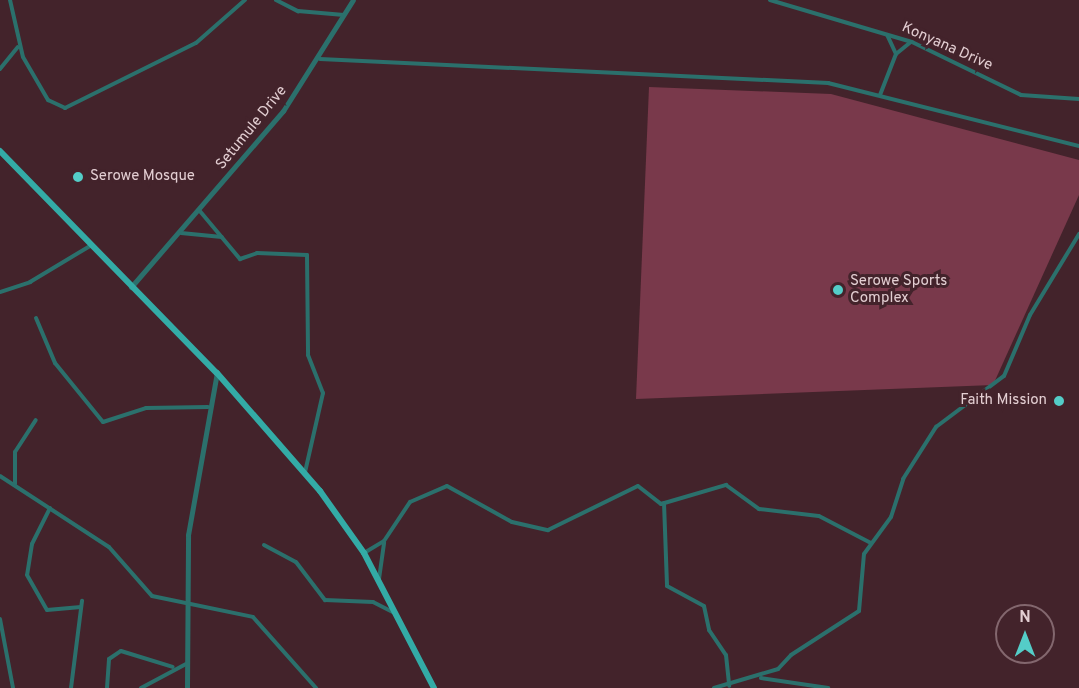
<!DOCTYPE html>
<style>
body{margin:0}
#map{position:relative;width:1079px;height:688px;overflow:hidden;background:#43232b;font-family:Overpass,sans-serif}
div>[style]{position:absolute}
[style*='--x']{left:calc(var(--x)*1px);top:calc(var(--y)*1px);width:calc(var(--w)*1px);rotate:calc(var(--a)*1deg)}
.green>*{inset:0;background:#79394b}
.minor>*{height:4px;margin:-2px;padding:0 2px;transform-origin:2px;border-radius:2px;background:#2b706c}
.tertiary>*{height:5px;margin:-2.5px;padding:0 2.5px;transform-origin:2.5px;border-radius:2.5px;background:#2b706c}
.primary>*{height:6px;margin:-3px;padding:0 3px;transform-origin:3px;border-radius:3px;background:#33aba6}
.dots>*{width:16px;height:16px;translate:-50% -50%;box-sizing:border-box;border:3px solid #43232b;border-radius:50%}
span{translate:-50% -50%;white-space:nowrap;text-align:center;line-height:1.15;-webkit-text-stroke:6px #43232b;paint-order:stroke}
.street-label{font-size:15px;color:#e3ced2}
.poi-label{font-size:15px;color:#e3ced2}
.left{translate:0 -50%;text-align:left}
.right{translate:-100% -50%;text-align:right}
.north{position:absolute;left:995px;top:604px;width:60px;height:60px;box-sizing:border-box;background:#43232b;border:2px solid #83676e;border-radius:50%;rotate:0deg;font-size:16px;font-weight:700;line-height:24px;text-align:center;color:#e3ced2}
.north::after{content:'';display:block;margin:auto;width:21px;height:27px;background:#54cdc8;clip-path:polygon(50% 0,100% 100%,50% 72%,0 100%)}
</style>
<div id="map">
<div class="green">
<div style="clip-path:polygon(649px 87px,831px 94px,1079px 160px,1079px 195px,993px 385px,636px 399px)"></div>
</div>
<div class="minor">
<div style="--x:10;--y:0;--w:58;--a:77.2"></div>
<div style="--x:23;--y:57;--w:50;--a:59.8"></div>
<div style="--x:48;--y:100;--w:19;--a:25"></div>
<div style="--x:65;--y:108;--w:146;--a:-26.4"></div>
<div style="--x:196;--y:43;--w:65;--a:-41.3"></div>
<div style="--x:276;--y:0;--w:25;--a:27"></div>
<div style="--x:298;--y:11;--w:46;--a:5"></div>
<div style="--x:770;--y:0;--w:148;--a:16.5"></div>
<div style="--x:912;--y:42;--w:121;--a:25.9"></div>
<div style="--x:1021;--y:95;--w:58;--a:3.9"></div>
<div style="--x:896;--y:54;--w:19;--a:-39"></div>
<div style="--x:320;--y:59;--w:509;--a:2.7"></div>
<div style="--x:828;--y:83;--w:259;--a:14.1"></div>
<div style="--x:0;--y:69;--w:28;--a:-51"></div>
<div style="--x:880;--y:95;--w:44;--a:-68.7"></div>
<div style="--x:896;--y:54;--w:21;--a:-115"></div>
<div style="--x:199;--y:210;--w:64;--a:50.1"></div>
<div style="--x:240;--y:259;--w:18;--a:-19"></div>
<div style="--x:257;--y:253;--w:50;--a:2.3"></div>
<div style="--x:307;--y:255;--w:100;--a:89.4"></div>
<div style="--x:308;--y:355;--w:41;--a:68.5"></div>
<div style="--x:323;--y:393;--w:81;--a:102.8"></div>
<div style="--x:181;--y:233;--w:41;--a:5.6"></div>
<div style="--x:0;--y:292;--w:32;--a:-18"></div>
<div style="--x:30;--y:282;--w:70;--a:-31"></div>
<div style="--x:36;--y:318;--w:49;--a:67.1"></div>
<div style="--x:55;--y:363;--w:76;--a:50.9"></div>
<div style="--x:103;--y:422;--w:45;--a:-18"></div>
<div style="--x:146;--y:408;--w:62;--a:-0.9"></div>
<div style="--x:0;--y:476;--w:130;--a:33.1"></div>
<div style="--x:109;--y:547;--w:65;--a:48.7"></div>
<div style="--x:152;--y:596;--w:103;--a:11.7"></div>
<div style="--x:253;--y:617;--w:95;--a:48.4"></div>
<div style="--x:15;--y:484;--w:32;--a:-90"></div>
<div style="--x:15;--y:452;--w:38;--a:-57"></div>
<div style="--x:664;--y:503;--w:83;--a:87.9"></div>
<div style="--x:667;--y:586;--w:42;--a:28.4"></div>
<div style="--x:704;--y:606;--w:25;--a:78"></div>
<div style="--x:709;--y:630;--w:30;--a:56"></div>
<div style="--x:726;--y:655;--w:31;--a:84"></div>
<div style="--x:50;--y:508;--w:40;--a:116.6"></div>
<div style="--x:32;--y:544;--w:31;--a:99"></div>
<div style="--x:27;--y:575;--w:40;--a:60.3"></div>
<div style="--x:47;--y:610;--w:34;--a:-5"></div>
<div style="--x:264;--y:545;--w:36;--a:28"></div>
<div style="--x:296;--y:562;--w:48;--a:52.7"></div>
<div style="--x:325;--y:600;--w:48;--a:2.4"></div>
<div style="--x:373;--y:602;--w:22;--a:27"></div>
<div style="--x:364;--y:553;--w:23;--a:-31"></div>
<div style="--x:384;--y:541;--w:47;--a:-56.3"></div>
<div style="--x:410;--y:502;--w:40;--a:-23.4"></div>
<div style="--x:447;--y:486;--w:74;--a:29"></div>
<div style="--x:512;--y:522;--w:37;--a:13"></div>
<div style="--x:548;--y:530;--w:100;--a:-26.1"></div>
<div style="--x:638;--y:486;--w:29;--a:38"></div>
<div style="--x:661;--y:504;--w:68;--a:-16.3"></div>
<div style="--x:726;--y:485;--w:41;--a:36"></div>
<div style="--x:759;--y:509;--w:60;--a:6.7"></div>
<div style="--x:819;--y:516;--w:59;--a:27.4"></div>
<div style="--x:379;--y:579;--w:37;--a:-82"></div>
<div style="--x:0;--y:619;--w:70;--a:79.3"></div>
<div style="--x:761;--y:678;--w:68;--a:8.5"></div>
<div style="--x:71;--y:688;--w:88;--a:-82.8"></div>
<div style="--x:107;--y:688;--w:29;--a:-86"></div>
<div style="--x:109;--y:659;--w:14;--a:-34"></div>
<div style="--x:121;--y:651;--w:54;--a:17.1"></div>
<div style="--x:141;--y:688;--w:51;--a:-28.1"></div>
<div style="--x:714;--y:688;--w:67;--a:-16.5"></div>
<div style="--x:778;--y:669;--w:19;--a:-47"></div>
<div style="--x:791;--y:655;--w:81;--a:-32.9"></div>
<div style="--x:859;--y:611;--w:57;--a:-85"></div>
<div style="--x:864;--y:554;--w:46;--a:-53.9"></div>
<div style="--x:891;--y:517;--w:40;--a:-72"></div>
<div style="--x:903;--y:479;--w:62;--a:-57.6"></div>
<div style="--x:936;--y:427;--w:85;--a:-36.9"></div>
<div style="--x:1004;--y:376;--w:66;--a:-66.9"></div>
<div style="--x:1030;--y:315;--w:95;--a:-58.8"></div>
</div>
<div class="tertiary">
<div style="--x:131;--y:287;--w:233;--a:-49.2"></div>
<div style="--x:283;--y:111;--w:131;--a:-57.8"></div>
<div style="--x:187;--y:688;--w:153;--a:-89.6"></div>
<div style="--x:188;--y:535;--w:165;--a:-79.9"></div>
</div>
<div class="primary">
<div style="--x:0;--y:151;--w:310;--a:45.7"></div>
<div style="--x:217;--y:373;--w:157;--a:48.9"></div>
<div style="--x:320;--y:491;--w:76;--a:54.6"></div>
<div style="--x:364;--y:553;--w:152;--a:62.6"></div>
</div>
<div class="dots">
<div style="left:78px;top:177px;background:#54cdc8"></div>
<div style="left:838px;top:290px;background:#54cdc8"></div>
<div style="left:1059px;top:401px;background:#54cdc8"></div>
</div>
<div class="street-label">
<span style="left:947px;top:47px;rotate:24deg">Konyana Drive</span>
<span style="left:252px;top:128px;rotate:-51deg">Setumule Drive</span>
</div>
<div class="poi-label">
<span class="left" style="left:90px;top:177px">Serowe Mosque</span>
<span class="left" style="left:850px;top:290px">Serowe Sports<br>Complex</span>
<span class="right" style="left:1047px;top:401px">Faith Mission</span>
</div>
<div class="north">N</div>
</div>
